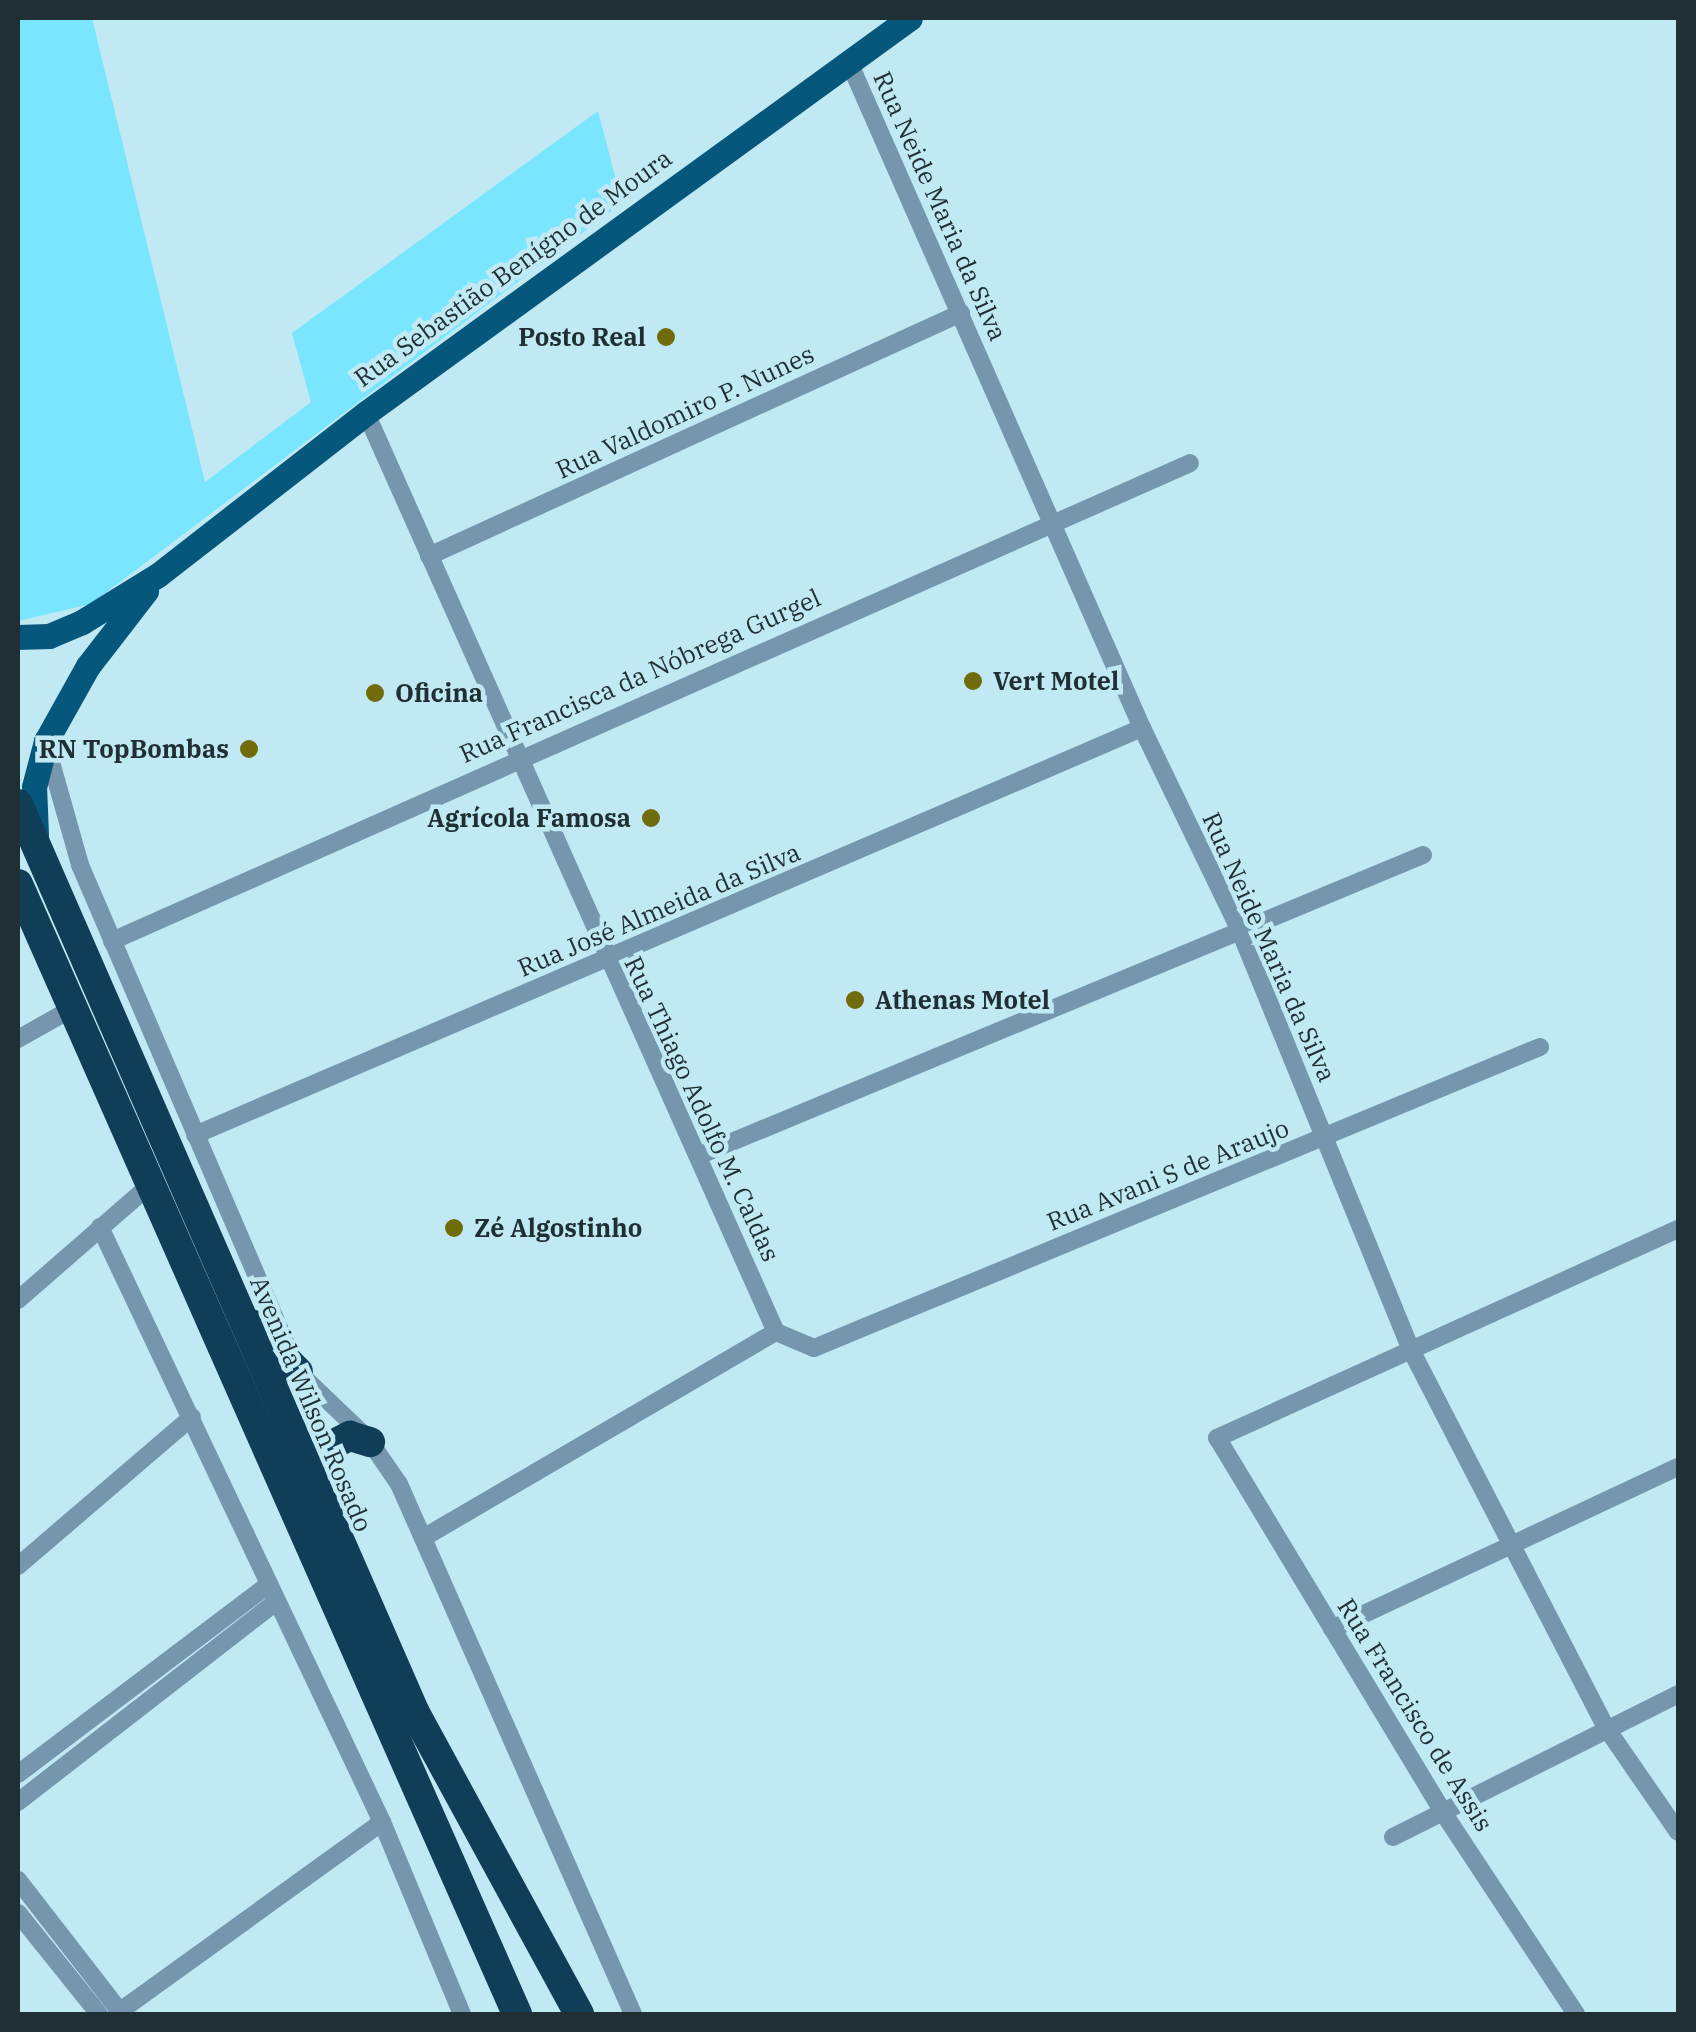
<!DOCTYPE html>
<meta charset="utf-8">
<style>
body{margin:0}
#map{position:relative;width:1696px;height:2032px;overflow:hidden;background:#c0e9f4;font-family:"IBM Plex Serif",serif}
div>[style]{position:absolute}
[style*='--x']{left:calc(var(--x)*1px);top:calc(var(--y)*1px);width:calc(var(--w)*1px);rotate:calc(var(--a)*1deg)}
.green>*{inset:0;background:#79e5ff}
.street>*{height:18px;margin:-9px;padding:0 9px;transform-origin:9px;border-radius:9px;background:#7596ac}
.primary>*{height:25px;margin:-12.5px;padding:0 12.5px;transform-origin:12.5px;border-radius:12.5px;background:#06577c}
.highway>*{height:30px;margin:-15px;padding:0 15px;transform-origin:15px;border-radius:15px;background:#103e58}
.dots>*{width:28px;height:28px;translate:-50% -50%;box-sizing:border-box;border:5px solid #c0e9f4;border-radius:50%}
span{translate:-50% -50%;white-space:nowrap;text-align:center;line-height:1.15;-webkit-text-stroke:9px #c0e9f4;paint-order:stroke}
.street-label{font-size:25px;color:#1f2f33}
.poi-label{font-size:25px;color:#1f2f33;font-weight:700}
.right{translate:-100% -50%;text-align:right}
.left{translate:0 -50%;text-align:left}
.frame{position:absolute;inset:0;border:20px solid #1f2f33;pointer-events:none}
</style>
<div id="map">
<div class="green">
<div style="clip-path:polygon(18px 18px,92px 18px,205px 482px,311px 402px,292px 333px,598px 111px,622px 203px,91px 604px,18px 621px)"></div>
</div>
<div class="street">
<div style="--x:849;--y:62;--w:728;--a:66.25"></div>
<div style="--x:1142;--y:728;--w:225;--a:64.2"></div>
<div style="--x:1240;--y:931;--w:453;--a:67.8"></div>
<div style="--x:1411;--y:1350;--w:427;--a:62.7"></div>
<div style="--x:1607;--y:1729;--w:125;--a:55.4"></div>
<div style="--x:366;--y:413;--w:1006;--a:65.96"></div>
<div style="--x:429;--y:556;--w:585;--a:-24.55"></div>
<div style="--x:47;--y:748;--w:122;--a:74.2"></div>
<div style="--x:80;--y:865;--w:552;--a:66.73"></div>
<div style="--x:298;--y:1372;--w:97;--a:43.7"></div>
<div style="--x:368;--y:1439;--w:55;--a:55.4"></div>
<div style="--x:399;--y:1484;--w:579;--a:66.18"></div>
<div style="--x:112;--y:941;--w:1179;--a:-23.91"></div>
<div style="--x:18;--y:1039;--w:63;--a:-29.4"></div>
<div style="--x:195;--y:1135;--w:1031;--a:-23.26"></div>
<div style="--x:698;--y:1156;--w:785;--a:-22.55"></div>
<div style="--x:100;--y:1227;--w:658;--a:64.64"></div>
<div style="--x:382;--y:1822;--w:208;--a:67.4"></div>
<div style="--x:18;--y:1300;--w:175;--a:-41.1"></div>
<div style="--x:776;--y:1332;--w:41;--a:22.8"></div>
<div style="--x:814;--y:1348;--w:786;--a:-22.52"></div>
<div style="--x:423;--y:1538;--w:409;--a:-30.3"></div>
<div style="--x:18;--y:1566;--w:229;--a:-40.6"></div>
<div style="--x:1332;--y:1629;--w:382;--a:-25.1"></div>
<div style="--x:18;--y:1774;--w:312;--a:-37.1"></div>
<div style="--x:18;--y:1802;--w:325;--a:-37.8"></div>
<div style="--x:1393;--y:1837;--w:319;--a:-26.6"></div>
<div style="--x:18;--y:1880;--w:170;--a:52.2"></div>
<div style="--x:18;--y:1913;--w:129;--a:51.3"></div>
<div style="--x:116;--y:2014;--w:328;--a:-35.8"></div>
<div style="--x:1576;--y:2014;--w:242;--a:-123.4"></div>
<div style="--x:1443;--y:1812;--w:437;--a:-121.1"></div>
<div style="--x:1217;--y:1438;--w:506;--a:-24.39"></div>
</div>
<div class="primary">
<div style="--x:18;--y:637;--w:31;--a:-2"></div>
<div style="--x:49;--y:636;--w:36;--a:-23"></div>
<div style="--x:82;--y:622;--w:89;--a:-31.7"></div>
<div style="--x:158;--y:575;--w:264;--a:-37.9"></div>
<div style="--x:366;--y:413;--w:672;--a:-35.98"></div>
<div style="--x:36;--y:834;--w:47;--a:-92.4"></div>
<div style="--x:34;--y:787;--w:48;--a:-75.4"></div>
<div style="--x:46;--y:741;--w:86;--a:-60.8"></div>
<div style="--x:88;--y:666;--w:95;--a:-52.3"></div>
</div>
<div class="highway">
<div style="--x:18;--y:804;--w:992;--a:66.41"></div>
<div style="--x:415;--y:1713;--w:343;--a:61.4"></div>
<div style="--x:18;--y:884;--w:1235;--a:66.17"></div>
<div style="--x:251;--y:1324;--w:67;--a:45.6"></div>
<div style="--x:315;--y:1492;--w:23;--a:-90"></div>
<div style="--x:315;--y:1469;--w:26;--a:-59"></div>
<div style="--x:328;--y:1447;--w:25;--a:-27"></div>
<div style="--x:350;--y:1436;--w:21;--a:17"></div>
</div>
<div class="dots">
<div style="left:666px;top:337px;background:#706c0b"></div>
<div style="left:973px;top:681px;background:#706c0b"></div>
<div style="left:375px;top:693px;background:#706c0b"></div>
<div style="left:249px;top:749px;background:#706c0b"></div>
<div style="left:651px;top:818px;background:#706c0b"></div>
<div style="left:855px;top:1000px;background:#706c0b"></div>
<div style="left:454px;top:1228px;background:#706c0b"></div>
</div>
<div class="street-label">
<span style="left:940px;top:206px;rotate:66deg">Rua Neide Maria da Silva</span>
<span style="left:513px;top:268px;rotate:-36deg">Rua Sebastião Benígno de Moura</span>
<span style="left:685px;top:412px;rotate:-25deg">Rua Valdomiro P. Nunes</span>
<span style="left:640px;top:676px;rotate:-24deg">Rua Francisca da Nóbrega Gurgel</span>
<span style="left:659px;top:910px;rotate:-23deg">Rua José Almeida da Silva</span>
<span style="left:1269px;top:947px;rotate:66deg">Rua Neide Maria da Silva</span>
<span style="left:702px;top:1109px;rotate:65deg">Rua Thiago Adolfo M. Caldas</span>
<span style="left:1168px;top:1175px;rotate:-22deg">Rua Avani S de Araujo</span>
<span style="left:311px;top:1404px;rotate:67deg">Avenida Wilson Rosado</span>
<span style="left:1415px;top:1715px;rotate:58deg">Rua Francisco de Assis</span>
</div>
<div class="poi-label">
<span class="right" style="left:646px;top:337px">Posto Real</span>
<span class="left" style="left:993px;top:681px">Vert Motel</span>
<span class="left" style="left:395px;top:693px">Oficina</span>
<span class="right" style="left:229px;top:749px">RN TopBombas</span>
<span class="right" style="left:631px;top:818px">Agrícola Famosa</span>
<span class="left" style="left:875px;top:1000px">Athenas Motel</span>
<span class="left" style="left:474px;top:1228px">Zé Algostinho</span>
</div>
<div class="frame"></div>
</div>
